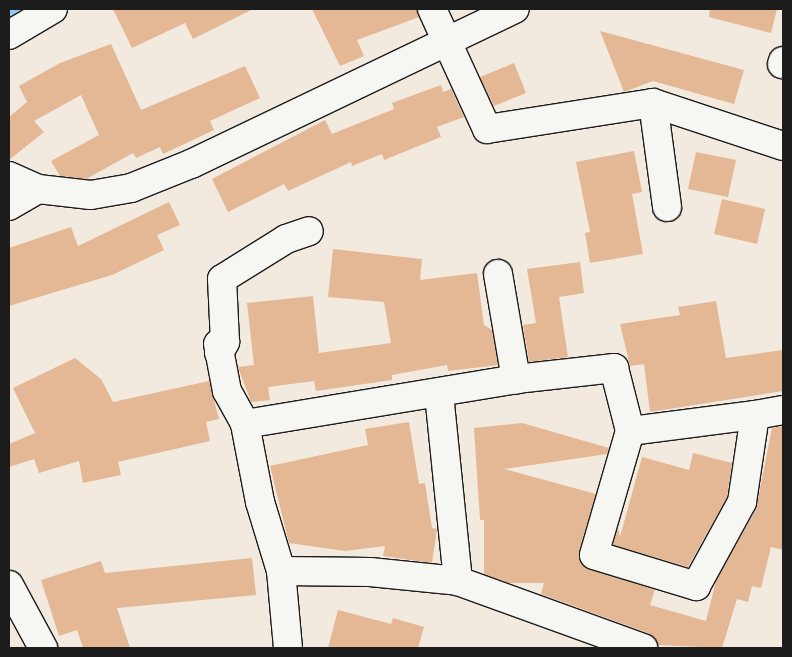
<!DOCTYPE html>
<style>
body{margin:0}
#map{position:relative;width:792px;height:657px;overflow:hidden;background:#f2e9df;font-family:"Comic Neue",sans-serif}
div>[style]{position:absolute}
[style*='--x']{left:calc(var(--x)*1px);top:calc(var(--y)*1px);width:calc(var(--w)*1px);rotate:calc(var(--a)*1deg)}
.stream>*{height:9px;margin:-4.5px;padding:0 4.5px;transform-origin:4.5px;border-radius:4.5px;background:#95c7f2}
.building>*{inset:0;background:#e4b795}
.roads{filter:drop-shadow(1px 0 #1c1c1c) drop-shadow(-1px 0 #1c1c1c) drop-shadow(0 1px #1c1c1c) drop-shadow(0 -1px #1c1c1c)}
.minor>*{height:28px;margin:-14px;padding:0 14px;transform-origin:14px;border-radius:14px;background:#f6f6f2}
span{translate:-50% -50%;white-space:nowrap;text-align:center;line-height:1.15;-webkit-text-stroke:4px #f6f6f2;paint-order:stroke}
.frame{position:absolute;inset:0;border:10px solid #1c1c1c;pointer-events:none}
</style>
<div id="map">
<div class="stream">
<div style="--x:9;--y:14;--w:9;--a:-32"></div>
</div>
<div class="building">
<div style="clip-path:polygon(113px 9px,253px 9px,193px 39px,185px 23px,132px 48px)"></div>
<div style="clip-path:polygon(312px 9px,417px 9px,419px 17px,357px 40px,364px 56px,340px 66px)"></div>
<div style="clip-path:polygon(710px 9px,777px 9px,771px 33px,709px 17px)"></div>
<div style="clip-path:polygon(600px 31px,744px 70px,734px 104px,653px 81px,624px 92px)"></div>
<div style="clip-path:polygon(111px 44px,141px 110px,245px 66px,260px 98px,210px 121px,214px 130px,163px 154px,160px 147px,136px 158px,133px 153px,86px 179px,60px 176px,51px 161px,99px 135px,81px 95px,34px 121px,44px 132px,9px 160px,9px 117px,27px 102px,19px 86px,60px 63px)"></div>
<div style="clip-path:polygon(514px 63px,526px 93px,494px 106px,480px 77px)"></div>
<div style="clip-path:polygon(441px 85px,443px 92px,451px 89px,464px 117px,437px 127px,441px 137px,384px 160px,382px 154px,352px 166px,351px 162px,288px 191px,284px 184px,228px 212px,212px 179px,325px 120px,332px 134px,394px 109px,392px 103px)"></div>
<div style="clip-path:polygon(634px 151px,642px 192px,632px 194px,643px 254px,590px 263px,585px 233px,590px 232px,576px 162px)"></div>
<div style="clip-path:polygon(696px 152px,736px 160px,728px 197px,688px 189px)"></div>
<div style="clip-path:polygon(722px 199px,765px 209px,757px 244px,714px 234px)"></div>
<div style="clip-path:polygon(169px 202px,180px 225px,157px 235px,164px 250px,112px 275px,9px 306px,9px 248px,71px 227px,78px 246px)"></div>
<div style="clip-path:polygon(333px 249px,422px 259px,420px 280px,477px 273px,484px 325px,492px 330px,498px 365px,448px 371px,447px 365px,392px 375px,392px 380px,316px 391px,314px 381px,268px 387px,270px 400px,251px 402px,238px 367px,254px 365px,247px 303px,313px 296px,319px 353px,391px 343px,384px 302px,328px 297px)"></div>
<div style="clip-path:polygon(580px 262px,584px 293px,559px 297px,568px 357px,529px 362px,523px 325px,536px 323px,527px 269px)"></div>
<div style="clip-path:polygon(716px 301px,726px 358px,783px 350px,783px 391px,650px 412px,644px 364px,630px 366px,620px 324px,680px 315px,678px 307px)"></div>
<div style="clip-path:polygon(75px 358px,101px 379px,113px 402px,209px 381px,219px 419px,206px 422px,210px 441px,118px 462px,121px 475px,83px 483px,79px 461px,39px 473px,34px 459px,9px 467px,9px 444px,35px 433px,13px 388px)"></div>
<div style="clip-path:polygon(409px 422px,419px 484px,425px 483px,432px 528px,437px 529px,432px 563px,383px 556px,385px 546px,345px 551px,289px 543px,270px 466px,368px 445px,365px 429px)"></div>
<div style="clip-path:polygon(522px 423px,609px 448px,607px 454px,504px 469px,596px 494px,579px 551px,582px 565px,655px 590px,650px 605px,706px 621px,716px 581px,756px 509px,772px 428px,783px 426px,783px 550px,771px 547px,761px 588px,752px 586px,748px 602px,737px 599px,722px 648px,658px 645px,648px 633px,541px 594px,544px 583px,509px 583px,484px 574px,484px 520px,480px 520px,474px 428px)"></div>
<div style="clip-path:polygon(693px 453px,732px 463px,727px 497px,688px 567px,613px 545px,618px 528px,620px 537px,642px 457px,689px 470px)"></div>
<div style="clip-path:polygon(252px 558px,256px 595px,117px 608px,130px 648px,83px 648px,77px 630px,59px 636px,41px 580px,101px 561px,105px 573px)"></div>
<div style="clip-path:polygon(338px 610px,391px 624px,393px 618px,424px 627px,418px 648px,328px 648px)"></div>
</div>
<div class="roads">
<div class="minor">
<div style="--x:432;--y:9;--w:132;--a:65.4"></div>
<div style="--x:487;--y:129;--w:168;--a:-8.9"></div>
<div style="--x:653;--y:103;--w:137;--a:18.3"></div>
<div style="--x:9;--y:35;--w:51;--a:-30.6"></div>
<div style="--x:782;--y:64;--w:3;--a:-72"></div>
<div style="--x:653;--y:103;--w:105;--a:82.3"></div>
<div style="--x:9;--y:176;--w:32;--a:24"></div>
<div style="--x:38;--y:189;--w:53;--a:6.5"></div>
<div style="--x:91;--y:195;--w:41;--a:-9.9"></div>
<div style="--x:131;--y:188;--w:65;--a:-21.8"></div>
<div style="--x:191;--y:164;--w:359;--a:-25.6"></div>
<div style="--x:9;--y:206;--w:34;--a:-30"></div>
<div style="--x:498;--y:274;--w:107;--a:80.3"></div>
<div style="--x:218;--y:344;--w:48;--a:79.2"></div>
<div style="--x:227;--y:391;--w:38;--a:61"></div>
<div style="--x:219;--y:353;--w:13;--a:-61"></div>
<div style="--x:225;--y:342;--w:63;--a:-92.7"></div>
<div style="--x:222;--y:279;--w:75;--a:-32"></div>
<div style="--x:286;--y:239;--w:24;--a:-19"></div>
<div style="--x:630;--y:431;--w:126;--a:-7.3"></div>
<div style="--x:281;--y:571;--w:89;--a:0.6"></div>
<div style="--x:370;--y:572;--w:88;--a:5.8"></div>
<div style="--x:458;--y:581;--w:188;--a:-95.8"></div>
<div style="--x:458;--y:581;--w:197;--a:19.9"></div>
<div style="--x:9;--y:585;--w:72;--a:61.6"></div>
<div style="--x:288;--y:648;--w:77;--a:-95.2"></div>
<div style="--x:281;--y:571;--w:72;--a:-106.9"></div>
<div style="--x:260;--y:502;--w:79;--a:-100.9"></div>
<div style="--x:245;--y:424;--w:275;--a:-9.4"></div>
<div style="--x:516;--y:379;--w:99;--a:-6.4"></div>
<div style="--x:614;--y:368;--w:65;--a:75.7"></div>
<div style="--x:630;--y:431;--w:129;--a:106.2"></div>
<div style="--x:594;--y:555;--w:107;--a:16.9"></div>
<div style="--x:696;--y:586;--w:96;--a:-61.3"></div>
<div style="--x:742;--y:502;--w:88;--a:-81.5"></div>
<div style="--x:755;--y:415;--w:28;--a:-10"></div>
</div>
</div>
<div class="frame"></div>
</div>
